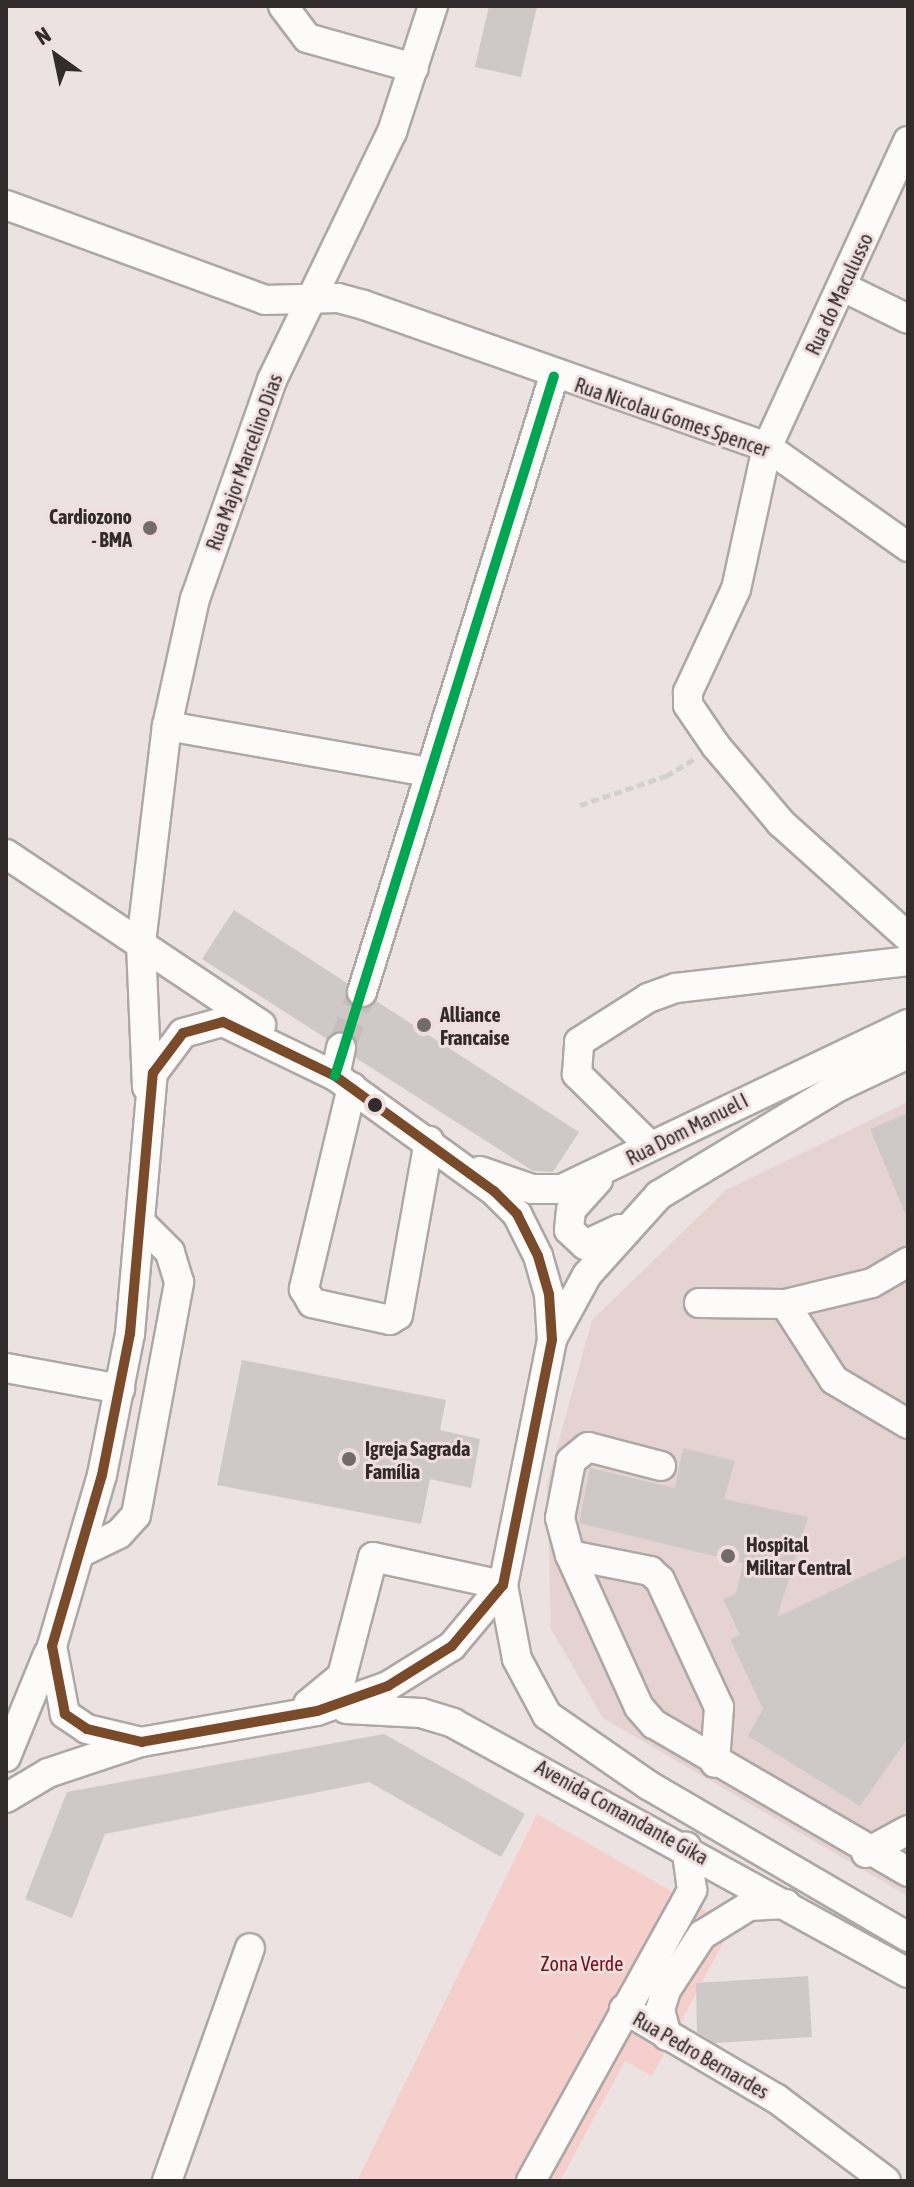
<!DOCTYPE html>
<meta charset="utf-8">
<style>
body{margin:0}
#map{position:relative;width:914px;height:2187px;overflow:hidden;background:#ebe2e1;font-family:"Asap Condensed",sans-serif}
div>[style]{position:absolute}
[style*='--x']{left:calc(var(--x)*1px);top:calc(var(--y)*1px);width:calc(var(--w)*1px);rotate:calc(var(--a)*1deg)}
.built>*{inset:0;background:#e5d3d2}
.green>*{inset:0;background:#f5cfcc}
.building>*{inset:0;background:#cec8c7}
.minor-tunnel>*{height:28px;margin-top:-14px;transform-origin:0;background:repeating-linear-gradient(90deg,#c6bdbd 0 28px,transparent 0 42px)}
.path>*{height:5px;margin-top:-2.5px;transform-origin:0;background:repeating-linear-gradient(90deg,#d2d0d0 0 8px,transparent 0 12px)}
.roads{filter:drop-shadow(2px 0 #ada7a6) drop-shadow(-2px 0 #ada7a6) drop-shadow(0 2px #ada7a6) drop-shadow(0 -2px #ada7a6)}
.minor>*{height:28px;margin:-14px;padding:0 14px;transform-origin:14px;border-radius:14px;background:#fcfbfa}
.bus-1>*{height:10px;margin:-5px;padding:0 5px;transform-origin:5px;border-radius:5px;background:#7a4b2a}
.bus-2>*{height:10px;margin:-5px;padding:0 5px;transform-origin:5px;border-radius:5px;background:#00a651}
.dots>*{width:22px;height:22px;translate:-50% -50%;box-sizing:border-box;border:4px solid #efdedd;border-radius:50%}
span{translate:-50% -50%;white-space:nowrap;text-align:center;line-height:1.15;-webkit-text-stroke:6px #efdedd;paint-order:stroke}
.street-label{font-size:20px;color:#312b2b}
.poi-label{font-size:20px;color:#312b2b;font-weight:700}
.right{translate:-100% -50%;text-align:right}
.left{translate:0 -50%;text-align:left}
.park-label{font-size:20px;color:#6f121a}
.frame{position:absolute;inset:0;border:8px solid #312b2b;pointer-events:none}
.north{position:absolute;left:16px;top:16px;width:80px;height:80px;-webkit-text-stroke:6px #efdedd;paint-order:stroke;rotate:327deg;font-size:22px;font-weight:700;line-height:32px;text-align:center;color:#312b2b}
.north::after{content:'';display:block;margin:auto;width:28px;height:36px;background:#312b2b;clip-path:polygon(50% 0,100% 100%,50% 72%,0 100%)}
</style>
<div id="map">
<div class="built">
<div style="clip-path:polygon(908px 1102px,908px 1896px,603px 1718px,551px 1629px,547px 1484px,592px 1320px,726px 1190px)"></div>
</div>
<div class="green">
<div style="clip-path:polygon(537px 1814px,732px 1926px,652px 2076px,625px 2061px,560px 2181px,357px 2181px)"></div>
</div>
<div class="building">
<div style="clip-path:polygon(489px 6px,537px 6px,521px 77px,475px 67px)"></div>
<div style="clip-path:polygon(234px 910px,347px 983px,350px 1004px,365px 1009px,376px 1001px,579px 1132px,553px 1172px,533px 1171px,356px 1058px,352px 1035px,337px 1032px,327px 1039px,202px 959px)"></div>
<div style="clip-path:polygon(908px 1113px,908px 1220px,870px 1129px)"></div>
<div style="clip-path:polygon(242px 1360px,446px 1400px,440px 1430px,480px 1439px,471px 1488px,430px 1479px,421px 1524px,217px 1485px)"></div>
<div style="clip-path:polygon(683px 1448px,735px 1461px,724px 1499px,808px 1517px,777px 1617px,908px 1555px,908px 1738px,860px 1806px,748px 1736px,763px 1709px,730px 1639px,740px 1635px,723px 1599px,736px 1594px,743px 1563px,579px 1523px,590px 1468px,675px 1488px)"></div>
<div style="clip-path:polygon(384px 1734px,525px 1814px,501px 1857px,369px 1782px,105px 1834px,72px 1918px,25px 1899px,67px 1792px)"></div>
<div style="clip-path:polygon(808px 1976px,812px 2037px,715px 2043px,697px 2032px,696px 1983px)"></div>
</div>
<div class="minor-tunnel">
<div style="--x:341;--y:1048;--w:60;--a:-69.4"></div>
</div>
<div class="path">
<div style="--x:580;--y:805;--w:91;--a:-18.6"></div>
<div style="--x:666;--y:776;--w:33;--a:-31"></div>
</div>
<div class="roads">
<div class="minor">
<div style="--x:283;--y:6;--w:40;--a:53"></div>
<div style="--x:307;--y:38;--w:111;--a:15.7"></div>
<div style="--x:908;--y:141;--w:337;--a:114.7"></div>
<div style="--x:767;--y:447;--w:145;--a:102.3"></div>
<div style="--x:736;--y:589;--w:114;--a:115"></div>
<div style="--x:688;--y:692;--w:13;--a:90"></div>
<div style="--x:688;--y:705;--w:50;--a:55.7"></div>
<div style="--x:716;--y:746;--w:101;--a:49.8"></div>
<div style="--x:781;--y:823;--w:171;--a:41.9"></div>
<div style="--x:6;--y:205;--w:276;--a:20.1"></div>
<div style="--x:265;--y:300;--w:73;--a:-1.6"></div>
<div style="--x:338;--y:298;--w:27;--a:15"></div>
<div style="--x:364;--y:305;--w:427;--a:19.4"></div>
<div style="--x:767;--y:447;--w:173;--a:35.3"></div>
<div style="--x:843;--y:287;--w:72;--a:26.2"></div>
<div style="--x:167;--y:726;--w:264;--a:10"></div>
<div style="--x:6;--y:854;--w:307;--a:33.8"></div>
<div style="--x:362;--y:992;--w:645;--a:-72.69"></div>
<div style="--x:223;--y:1022;--w:124;--a:25.7"></div>
<div style="--x:335;--y:1076;--w:196;--a:35.9"></div>
<div style="--x:494;--y:1191;--w:33;--a:45"></div>
<div style="--x:517;--y:1214;--w:47;--a:63.4"></div>
<div style="--x:538;--y:1256;--w:40;--a:74"></div>
<div style="--x:549;--y:1294;--w:46;--a:86.3"></div>
<div style="--x:552;--y:1340;--w:250;--a:101.3"></div>
<div style="--x:503;--y:1585;--w:80;--a:129.9"></div>
<div style="--x:452;--y:1646;--w:75;--a:148"></div>
<div style="--x:388;--y:1686;--w:75;--a:160.6"></div>
<div style="--x:317;--y:1711;--w:178;--a:170"></div>
<div style="--x:142;--y:1742;--w:57;--a:-166.7"></div>
<div style="--x:87;--y:1729;--w:27;--a:-146"></div>
<div style="--x:65;--y:1714;--w:69;--a:-100.8"></div>
<div style="--x:52;--y:1646;--w:178;--a:-73.7"></div>
<div style="--x:102;--y:1475;--w:144;--a:-78.8"></div>
<div style="--x:130;--y:1334;--w:262;--a:-85"></div>
<div style="--x:153;--y:1073;--w:50;--a:-53.1"></div>
<div style="--x:183;--y:1033;--w:41;--a:-15.4"></div>
<div style="--x:335;--y:1076;--w:29;--a:-78"></div>
<div style="--x:147;--y:1087;--w:144;--a:-92.4"></div>
<div style="--x:141;--y:943;--w:219;--a:-83.2"></div>
<div style="--x:167;--y:726;--w:130;--a:-77.6"></div>
<div style="--x:195;--y:599;--w:232;--a:-70.6"></div>
<div style="--x:272;--y:380;--w:276;--a:-64.2"></div>
<div style="--x:392;--y:132;--w:133;--a:-72"></div>
<div style="--x:352;--y:1087;--w:208;--a:103.4"></div>
<div style="--x:304;--y:1289;--w:16;--a:60"></div>
<div style="--x:312;--y:1303;--w:80;--a:12.3"></div>
<div style="--x:390;--y:1320;--w:9;--a:-32"></div>
<div style="--x:398;--y:1315;--w:177;--a:-79.9"></div>
<div style="--x:650;--y:1146;--w:103;--a:-135.4"></div>
<div style="--x:577;--y:1074;--w:32;--a:-86"></div>
<div style="--x:579;--y:1042;--w:82;--a:-32.5"></div>
<div style="--x:648;--y:998;--w:30;--a:-20"></div>
<div style="--x:676;--y:988;--w:234;--a:-6.6"></div>
<div style="--x:480;--y:1171;--w:55;--a:19.1"></div>
<div style="--x:532;--y:1189;--w:30;--a:0"></div>
<div style="--x:562;--y:1189;--w:383;--a:-25.5"></div>
<div style="--x:598;--y:1180;--w:40;--a:132"></div>
<div style="--x:571;--y:1210;--w:20;--a:96"></div>
<div style="--x:569;--y:1230;--w:22;--a:43"></div>
<div style="--x:585;--y:1245;--w:38;--a:-25"></div>
<div style="--x:699;--y:1303;--w:86;--a:0.7"></div>
<div style="--x:785;--y:1304;--w:89;--a:-13.6"></div>
<div style="--x:872;--y:1283;--w:42;--a:-30.3"></div>
<div style="--x:785;--y:1304;--w:90;--a:57.2"></div>
<div style="--x:834;--y:1380;--w:86;--a:30.7"></div>
<div style="--x:552;--y:1339;--w:73;--a:-61.3"></div>
<div style="--x:587;--y:1275;--w:108;--a:-48"></div>
<div style="--x:659;--y:1195;--w:211;--a:-31.1"></div>
<div style="--x:840;--y:1086;--w:75;--a:-25.2"></div>
<div style="--x:6;--y:1368;--w:116;--a:10.4"></div>
<div style="--x:661;--y:1466;--w:75;--a:-165.4"></div>
<div style="--x:588;--y:1447;--w:22;--a:141"></div>
<div style="--x:571;--y:1461;--w:58;--a:100.9"></div>
<div style="--x:560;--y:1518;--w:38;--a:75"></div>
<div style="--x:570;--y:1555;--w:82;--a:11.3"></div>
<div style="--x:650;--y:1571;--w:13;--a:42"></div>
<div style="--x:660;--y:1580;--w:140;--a:65.1"></div>
<div style="--x:719;--y:1707;--w:56;--a:94.1"></div>
<div style="--x:80;--y:1553;--w:43;--a:-26"></div>
<div style="--x:119;--y:1534;--w:25;--a:-48"></div>
<div style="--x:136;--y:1515;--w:237;--a:-79.5"></div>
<div style="--x:179;--y:1282;--w:31;--a:-107"></div>
<div style="--x:170;--y:1252;--w:38;--a:-135"></div>
<div style="--x:570;--y:1555;--w:167;--a:65.6"></div>
<div style="--x:639;--y:1707;--w:23;--a:49"></div>
<div style="--x:654;--y:1724;--w:294;--a:30.2"></div>
<div style="--x:503;--y:1585;--w:75;--a:79.3"></div>
<div style="--x:517;--y:1659;--w:64;--a:61.8"></div>
<div style="--x:547;--y:1715;--w:123;--a:34.7"></div>
<div style="--x:648;--y:1785;--w:301;--a:30.3"></div>
<div style="--x:308;--y:1704;--w:44;--a:-39.5"></div>
<div style="--x:342;--y:1676;--w:123;--a:-75.4"></div>
<div style="--x:373;--y:1557;--w:133;--a:12.2"></div>
<div style="--x:346;--y:1709;--w:75;--a:3.1"></div>
<div style="--x:421;--y:1713;--w:34;--a:17"></div>
<div style="--x:453;--y:1723;--w:519;--a:28.79"></div>
<div style="--x:6;--y:1757;--w:111;--a:-67.8"></div>
<div style="--x:6;--y:1798;--w:49;--a:-30.8"></div>
<div style="--x:48;--y:1773;--w:98;--a:-18.4"></div>
<div style="--x:866;--y:1853;--w:48;--a:-28.7"></div>
<div style="--x:624;--y:2009;--w:178;--a:30.5"></div>
<div style="--x:777;--y:2099;--w:136;--a:37"></div>
<div style="--x:667;--y:2036;--w:27;--a:-105"></div>
<div style="--x:660;--y:2010;--w:21;--a:-73"></div>
<div style="--x:666;--y:1990;--w:66;--a:-56.8"></div>
<div style="--x:702;--y:1935;--w:55;--a:-31.7"></div>
<div style="--x:749;--y:1906;--w:37;--a:-3"></div>
<div style="--x:167;--y:2181;--w:247;--a:-70.4"></div>
<div style="--x:531;--y:2181;--w:333;--a:-61"></div>
<div style="--x:692;--y:1890;--w:44;--a:-97.8"></div>
</div>
</div>
<div class="bus-1">
<div style="--x:223;--y:1022;--w:124;--a:25.7"></div>
<div style="--x:335;--y:1076;--w:196;--a:35.9"></div>
<div style="--x:494;--y:1191;--w:33;--a:45"></div>
<div style="--x:517;--y:1214;--w:47;--a:63.4"></div>
<div style="--x:538;--y:1256;--w:40;--a:74"></div>
<div style="--x:549;--y:1294;--w:46;--a:86.3"></div>
<div style="--x:552;--y:1340;--w:250;--a:101.3"></div>
<div style="--x:503;--y:1585;--w:80;--a:129.9"></div>
<div style="--x:452;--y:1646;--w:75;--a:148"></div>
<div style="--x:388;--y:1686;--w:75;--a:160.6"></div>
<div style="--x:317;--y:1711;--w:178;--a:170"></div>
<div style="--x:142;--y:1742;--w:57;--a:-166.7"></div>
<div style="--x:87;--y:1729;--w:27;--a:-146"></div>
<div style="--x:65;--y:1714;--w:69;--a:-100.8"></div>
<div style="--x:52;--y:1646;--w:178;--a:-73.7"></div>
<div style="--x:102;--y:1475;--w:144;--a:-78.8"></div>
<div style="--x:130;--y:1334;--w:262;--a:-85"></div>
<div style="--x:153;--y:1073;--w:50;--a:-53.1"></div>
<div style="--x:183;--y:1033;--w:41;--a:-15.4"></div>
</div>
<div class="bus-2">
<div style="--x:335;--y:1076;--w:733;--a:-72.63"></div>
</div>
<div class="dots">
<div style="left:150px;top:528px;background:#726b6b"></div>
<div style="left:424px;top:1025px;background:#726b6b"></div>
<div style="left:375px;top:1105px;background:#312b2b"></div>
<div style="left:349px;top:1459px;background:#726b6b"></div>
<div style="left:728px;top:1556px;background:#726b6b"></div>
</div>
<div class="street-label">
<span style="left:839px;top:294px;rotate:-65deg">Rua do Maculusso</span>
<span style="left:672px;top:417px;rotate:19deg">Rua Nicolau Gomes Spencer</span>
<span style="left:244px;top:462px;rotate:-70deg">Rua Major Marcelino Dias</span>
<span style="left:687px;top:1129px;rotate:-27deg">Rua Dom Manuel I</span>
<span style="left:622px;top:1812px;rotate:29deg">Avenida Comandante Gika</span>
<span style="left:701px;top:2055px;rotate:30deg">Rua Pedro Bernardes</span>
</div>
<div class="poi-label">
<span class="right" style="left:132px;top:528px">Cardiozono<br>- BMA</span>
<span class="left" style="left:440px;top:1026px">Alliance<br>Francaise</span>
<span class="left" style="left:365px;top:1460px">Igreja Sagrada<br>Família</span>
<span class="left" style="left:746px;top:1556px">Hospital<br>Militar Central</span>
</div>
<div class="park-label">
<span style="left:582px;top:1963px">Zona Verde</span>
</div>
<div class="frame"></div>
<div class="north">N</div>
</div>
